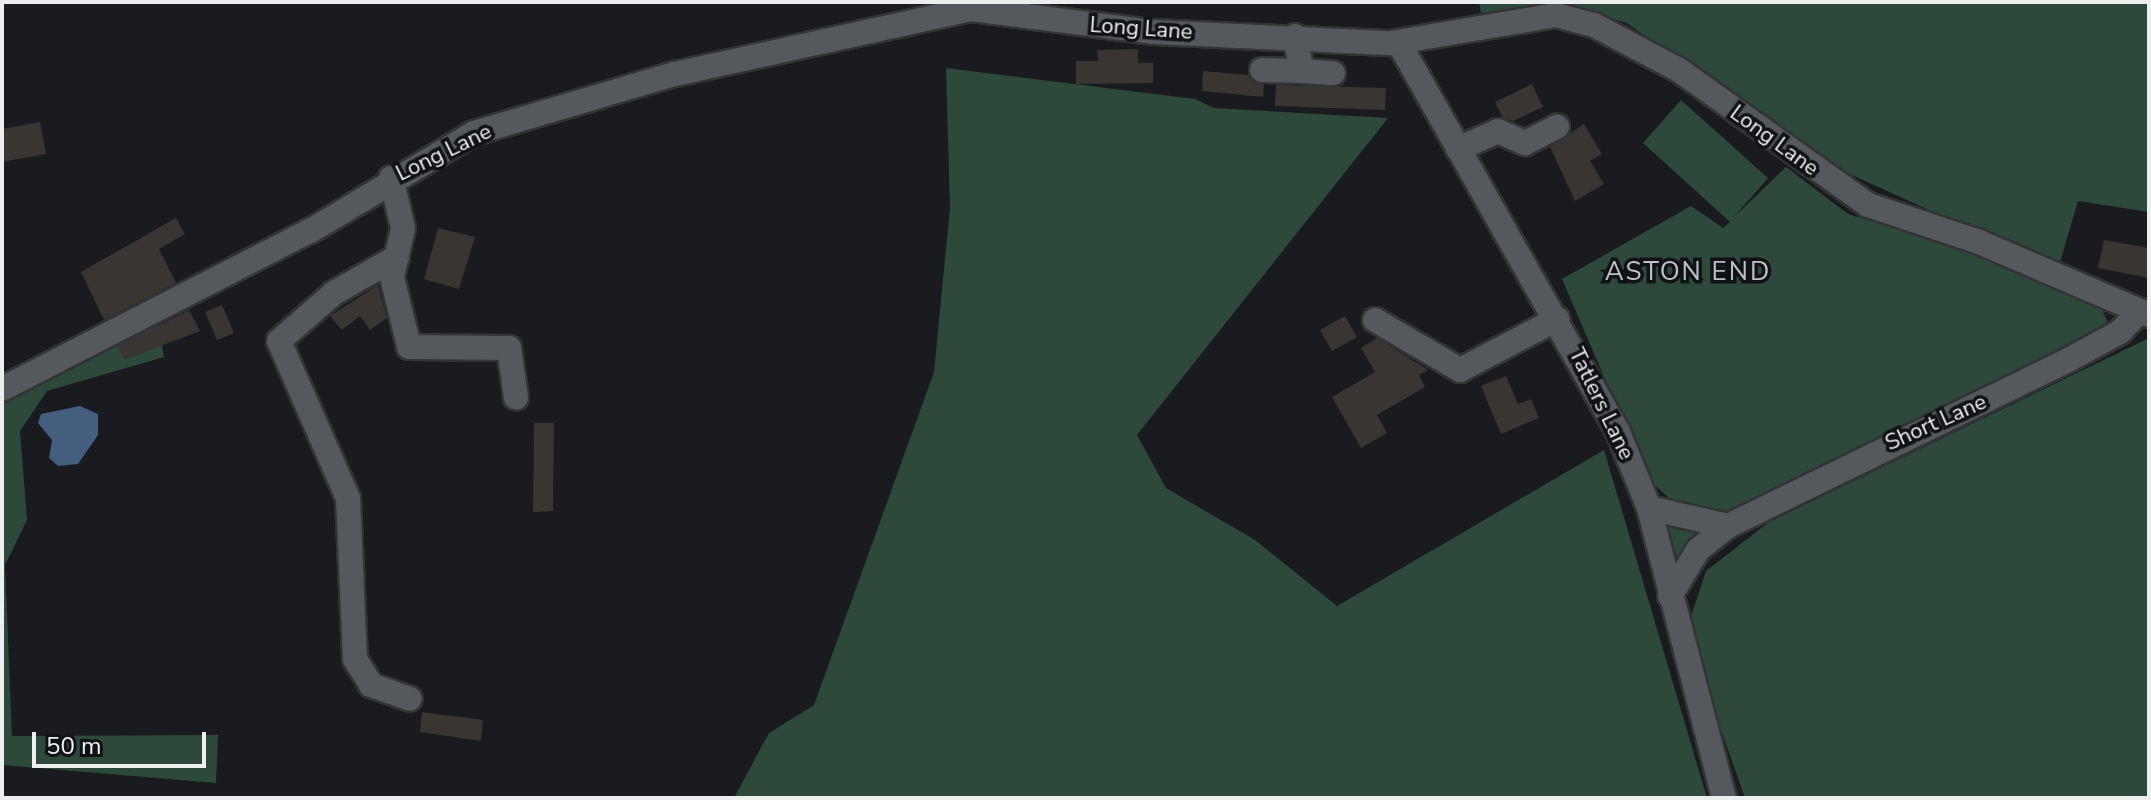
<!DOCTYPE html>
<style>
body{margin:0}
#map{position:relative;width:2151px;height:800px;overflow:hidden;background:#191b1e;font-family:"Nunito Sans",sans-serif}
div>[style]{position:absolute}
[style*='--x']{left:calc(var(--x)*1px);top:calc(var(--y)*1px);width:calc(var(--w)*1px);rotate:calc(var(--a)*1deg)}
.green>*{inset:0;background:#2c493b}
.water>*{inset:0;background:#435e7f}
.building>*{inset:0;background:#383532}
.roads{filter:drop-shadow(2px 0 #333436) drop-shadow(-2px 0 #333436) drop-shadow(0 2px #333436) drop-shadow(0 -2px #333436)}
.minor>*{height:24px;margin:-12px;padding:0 12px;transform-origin:12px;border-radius:12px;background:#55585c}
span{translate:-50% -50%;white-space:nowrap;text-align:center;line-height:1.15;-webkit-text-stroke:7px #101215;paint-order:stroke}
.street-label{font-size:22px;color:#eceef0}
.quarter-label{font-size:26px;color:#bdc0c4;letter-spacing:2px}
.frame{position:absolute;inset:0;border:4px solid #eceef0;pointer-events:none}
.scale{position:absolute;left:32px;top:732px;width:174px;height:36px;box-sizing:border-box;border:4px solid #eceef0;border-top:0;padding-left:10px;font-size:24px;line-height:28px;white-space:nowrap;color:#eceef0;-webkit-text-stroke:6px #101215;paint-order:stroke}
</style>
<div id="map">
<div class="green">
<div style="clip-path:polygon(1479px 2px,2149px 2px,2149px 212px,2078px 201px,2058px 269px,1817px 159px,1627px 23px,1563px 3px,1481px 13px)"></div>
<div style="clip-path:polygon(946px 68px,1195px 99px,1214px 108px,1388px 118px,1137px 435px,1166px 488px,1255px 540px,1337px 606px,1604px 450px,1707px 798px,734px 798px,769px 733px,814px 705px,934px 372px,950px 208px)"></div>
<div style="clip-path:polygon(1681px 100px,1768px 178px,1734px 217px,1786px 167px,1848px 214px,2008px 263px,2103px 311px,2109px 326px,1755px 507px,1705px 514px,1680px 508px,1648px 479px,1562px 279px,1691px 206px,1723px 228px,1730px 222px,1643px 143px)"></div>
<div style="clip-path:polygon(157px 322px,164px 357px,47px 391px,20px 431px,27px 520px,5px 565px,12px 736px,218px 735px,216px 783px,2px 765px,2px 398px)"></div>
<div style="clip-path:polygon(2149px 338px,2149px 798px,1745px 798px,1695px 656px,1689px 622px,1706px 571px,1769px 522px)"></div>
<div style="clip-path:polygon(1659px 520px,1707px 528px,1675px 578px)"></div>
</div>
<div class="water">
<div style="clip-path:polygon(80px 406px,98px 414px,98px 435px,78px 464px,58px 466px,49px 458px,52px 440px,38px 423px,41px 414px)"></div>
</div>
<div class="building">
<div style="clip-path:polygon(1138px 49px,1138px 63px,1153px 63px,1153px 83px,1076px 84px,1076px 61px,1098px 61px,1097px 50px)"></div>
<div style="clip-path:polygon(1203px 71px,1248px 75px,1264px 85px,1263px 97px,1202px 91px)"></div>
<div style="clip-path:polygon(1532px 84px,1543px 107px,1513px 121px,1502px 117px,1495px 102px)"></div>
<div style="clip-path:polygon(1276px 85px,1386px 88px,1385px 110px,1275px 106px)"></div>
<div style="clip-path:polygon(40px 122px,46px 154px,2px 162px,2px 129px)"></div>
<div style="clip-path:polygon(1584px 124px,1602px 154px,1590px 161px,1604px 184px,1575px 201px,1550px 147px)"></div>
<div style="clip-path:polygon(176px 218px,185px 234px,159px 249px,176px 283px,104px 320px,81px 272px)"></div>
<div style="clip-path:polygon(438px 228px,475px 237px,459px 289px,424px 279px)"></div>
<div style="clip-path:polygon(2104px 240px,2149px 248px,2149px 278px,2098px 268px)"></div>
<div style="clip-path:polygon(378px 285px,387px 318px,370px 330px,360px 316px,342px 330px,330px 316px)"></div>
<div style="clip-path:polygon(222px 305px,234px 333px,217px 340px,205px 312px)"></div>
<div style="clip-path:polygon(189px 310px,200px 331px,124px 360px,118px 346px)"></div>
<div style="clip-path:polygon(1345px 316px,1357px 337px,1332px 351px,1320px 330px)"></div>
<div style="clip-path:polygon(1377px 338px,1428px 370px,1419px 375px,1425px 387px,1377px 415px,1387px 433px,1361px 448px,1332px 397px,1375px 372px,1361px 348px)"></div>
<div style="clip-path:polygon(1506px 376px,1518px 404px,1531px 399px,1539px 418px,1501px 434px,1481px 386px)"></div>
<div style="clip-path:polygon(534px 423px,554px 423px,553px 511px,533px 512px)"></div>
<div style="clip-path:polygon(422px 712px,483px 720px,481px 741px,420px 732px)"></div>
</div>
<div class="roads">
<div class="minor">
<div style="--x:1295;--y:36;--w:36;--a:79"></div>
<div style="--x:1302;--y:71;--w:31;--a:4"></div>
<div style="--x:1399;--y:43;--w:446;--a:60.6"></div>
<div style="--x:1618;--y:432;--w:82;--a:67.8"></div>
<div style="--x:1649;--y:508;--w:300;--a:75.5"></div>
<div style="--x:1262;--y:70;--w:40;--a:1.4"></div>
<div style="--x:1458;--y:149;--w:44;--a:-24.2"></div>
<div style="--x:1498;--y:131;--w:30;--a:24"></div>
<div style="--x:1525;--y:143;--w:36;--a:-27"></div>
<div style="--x:391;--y:178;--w:51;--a:76.5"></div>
<div style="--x:403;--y:228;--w:50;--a:102.7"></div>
<div style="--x:392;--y:277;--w:72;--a:76.3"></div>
<div style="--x:409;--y:347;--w:100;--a:0.6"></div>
<div style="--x:509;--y:348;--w:50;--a:82"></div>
<div style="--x:397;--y:257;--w:73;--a:150.3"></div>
<div style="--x:334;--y:293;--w:73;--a:138.9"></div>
<div style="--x:279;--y:341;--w:171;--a:66.3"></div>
<div style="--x:348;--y:498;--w:161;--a:87.5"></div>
<div style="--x:355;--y:659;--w:31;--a:58"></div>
<div style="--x:371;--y:685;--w:41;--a:19.7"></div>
<div style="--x:1375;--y:320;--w:99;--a:30.5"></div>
<div style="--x:1460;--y:370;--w:110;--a:-27.7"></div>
<div style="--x:2;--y:389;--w:348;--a:-27.2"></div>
<div style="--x:312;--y:230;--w:189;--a:-30.9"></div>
<div style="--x:474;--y:133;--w:209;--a:-16.4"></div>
<div style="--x:675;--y:74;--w:303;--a:-12.4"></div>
<div style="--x:971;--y:9;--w:184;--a:7.2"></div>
<div style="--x:1154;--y:32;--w:237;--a:2.7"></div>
<div style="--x:1391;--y:43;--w:167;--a:-9.6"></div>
<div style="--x:1556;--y:15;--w:39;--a:15"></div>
<div style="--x:1594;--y:25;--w:96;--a:27.9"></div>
<div style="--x:1679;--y:70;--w:232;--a:35.5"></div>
<div style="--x:1868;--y:205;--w:117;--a:18.4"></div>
<div style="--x:1979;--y:242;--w:185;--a:23.2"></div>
<div style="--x:1649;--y:508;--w:81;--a:12.8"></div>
<div style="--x:1670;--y:596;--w:54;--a:-58.7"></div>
<div style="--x:1698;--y:550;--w:38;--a:-39"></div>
<div style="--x:1728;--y:526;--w:381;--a:-26"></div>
<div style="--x:2070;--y:359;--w:57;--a:-28.4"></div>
<div style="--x:2120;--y:332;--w:26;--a:-47"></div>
</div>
</div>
<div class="street-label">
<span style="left:1141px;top:29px;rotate:4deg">Long Lane</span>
<span style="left:1774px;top:141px;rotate:36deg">Long Lane</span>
<span style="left:444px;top:153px;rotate:-26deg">Long Lane</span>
<span style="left:1601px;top:404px;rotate:64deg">Tatlers Lane</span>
<span style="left:1936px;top:423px;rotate:-24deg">Short Lane</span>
</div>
<div class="quarter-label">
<span style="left:1688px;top:272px">ASTON END</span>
</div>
<div class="frame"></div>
<div class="scale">50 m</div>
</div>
